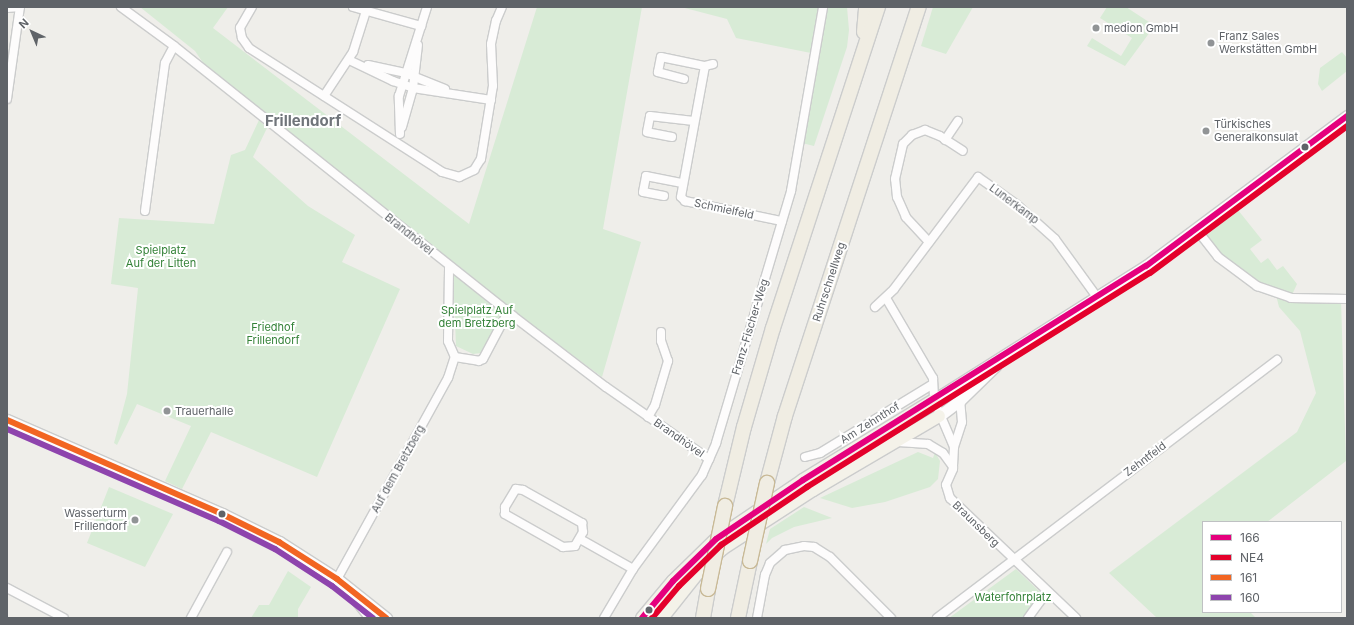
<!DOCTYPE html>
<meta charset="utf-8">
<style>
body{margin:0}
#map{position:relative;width:1354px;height:625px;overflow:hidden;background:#efeeea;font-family:Inter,sans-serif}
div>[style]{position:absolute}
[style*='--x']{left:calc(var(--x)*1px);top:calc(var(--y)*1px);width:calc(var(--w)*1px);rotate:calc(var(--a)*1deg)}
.green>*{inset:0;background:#d8ebd6}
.roads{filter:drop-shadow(1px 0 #cbcccc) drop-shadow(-1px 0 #cbcccc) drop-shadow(0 1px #cbcccc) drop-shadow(0 -1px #cbcccc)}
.minor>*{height:8px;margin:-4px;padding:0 4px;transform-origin:4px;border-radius:4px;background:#fdfcfc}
.secondary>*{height:11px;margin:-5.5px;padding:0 5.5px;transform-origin:5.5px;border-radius:5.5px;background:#fdfcfc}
.primary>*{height:12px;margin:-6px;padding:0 6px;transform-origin:6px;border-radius:6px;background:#f4f2e9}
.motorway>*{height:14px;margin:-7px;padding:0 7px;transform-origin:7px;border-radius:7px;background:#f0ede3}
.bridges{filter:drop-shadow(1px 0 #c8b996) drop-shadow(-1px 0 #c8b996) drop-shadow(0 1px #c8b996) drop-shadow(0 -1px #c8b996)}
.motorway-bridge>*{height:14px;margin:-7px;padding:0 7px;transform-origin:7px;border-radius:7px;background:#f0ede3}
.bus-1>*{height:6px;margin:-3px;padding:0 3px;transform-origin:3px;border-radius:3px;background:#e5007d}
.bus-2>*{height:6px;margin:-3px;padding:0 3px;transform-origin:3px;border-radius:3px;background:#e4002b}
.bus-3>*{height:6px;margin:-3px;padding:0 3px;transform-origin:3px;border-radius:3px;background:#f26522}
.bus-4>*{height:6px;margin:-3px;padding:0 3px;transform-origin:3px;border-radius:3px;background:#8e44ad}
.dots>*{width:11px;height:11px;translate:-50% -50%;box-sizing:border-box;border:2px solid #fff;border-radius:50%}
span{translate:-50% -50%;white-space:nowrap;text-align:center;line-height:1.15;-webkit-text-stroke:4px #fff;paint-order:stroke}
.poi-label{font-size:11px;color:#5f6368}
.left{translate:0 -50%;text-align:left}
.right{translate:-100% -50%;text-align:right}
.street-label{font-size:11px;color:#5f6368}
.park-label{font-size:11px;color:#348238}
.district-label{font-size:15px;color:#70757a;font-weight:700}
.frame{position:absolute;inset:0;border:8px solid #5f6368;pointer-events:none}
.legend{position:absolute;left:1202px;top:521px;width:140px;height:92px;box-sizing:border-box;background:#fff;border:1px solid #bfc1c3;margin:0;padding:5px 7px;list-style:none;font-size:12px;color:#5f6368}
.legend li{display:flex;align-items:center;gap:8px;height:20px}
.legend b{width:20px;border:1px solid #bfc1c3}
.north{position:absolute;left:12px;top:12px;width:40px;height:40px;-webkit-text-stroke:3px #fff;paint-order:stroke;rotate:316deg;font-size:11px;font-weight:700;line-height:16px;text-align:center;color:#5f6368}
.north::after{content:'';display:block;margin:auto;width:14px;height:18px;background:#5f6368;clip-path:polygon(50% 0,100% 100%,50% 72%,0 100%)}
</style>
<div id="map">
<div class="green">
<div style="clip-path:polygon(140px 7px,228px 7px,213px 28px,469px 224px,537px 7px,642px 7px,603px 229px,641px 242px,602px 377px,496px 298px,206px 67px,195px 51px)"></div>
<div style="clip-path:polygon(681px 7px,847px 7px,849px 30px,847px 47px,814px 146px,802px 143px,816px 54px,736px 38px,727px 19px)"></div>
<div style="clip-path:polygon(933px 7px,973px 7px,946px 54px,921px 46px)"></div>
<div style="clip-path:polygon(1107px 7px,1126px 7px,1152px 24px,1150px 32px,1125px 66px,1087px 46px,1092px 38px,1121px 56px,1132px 38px,1100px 18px)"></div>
<div style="clip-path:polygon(1342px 52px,1347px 58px,1347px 71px,1322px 91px,1318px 84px,1320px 68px)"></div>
<div style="clip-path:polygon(259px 120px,267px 128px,253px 157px,308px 206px,355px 235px,342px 262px,400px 289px,317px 477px,211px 432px,182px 489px,165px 481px,191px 426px,137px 404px,117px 445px,114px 443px,127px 394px,138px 288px,111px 284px,119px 218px,214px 224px,231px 155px,245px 150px)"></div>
<div style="clip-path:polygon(1234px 205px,1262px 240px,1250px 249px,1261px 263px,1268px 258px,1277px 270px,1283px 266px,1297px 284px,1291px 297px,1270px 291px,1231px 267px,1200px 230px)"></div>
<div style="clip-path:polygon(453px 272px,505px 312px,481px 353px,473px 354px,456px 346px)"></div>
<div style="clip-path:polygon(1276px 295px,1341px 300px,1346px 461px,1267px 522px,1203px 522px,1203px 612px,1250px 612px,1256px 618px,1157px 618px,1109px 573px,1297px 432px,1316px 393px,1300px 331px,1279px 307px)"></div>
<div style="clip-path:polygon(918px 452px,933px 458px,935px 452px,940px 461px,938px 479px,930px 487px,885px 502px,852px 508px,820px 498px)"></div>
<div style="clip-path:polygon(109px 487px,173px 514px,145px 567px,87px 543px)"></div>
<div style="clip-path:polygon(804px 507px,832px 518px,794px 527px,772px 538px,766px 544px,770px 529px)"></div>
<div style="clip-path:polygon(1016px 569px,1042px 594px,1023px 618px,949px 618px)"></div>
<div style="clip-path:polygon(288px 571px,311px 587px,298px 609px,298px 618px,251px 618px,259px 605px,269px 605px)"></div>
</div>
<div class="roads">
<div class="minor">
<div style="--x:121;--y:7;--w:66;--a:36.3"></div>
<div style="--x:174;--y:46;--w:433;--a:38.5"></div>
<div style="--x:513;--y:316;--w:117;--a:37.4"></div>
<div style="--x:606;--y:387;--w:126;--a:35"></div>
<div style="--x:252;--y:7;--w:24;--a:120"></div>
<div style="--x:240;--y:28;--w:10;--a:79"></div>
<div style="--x:242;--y:38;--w:12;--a:55"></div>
<div style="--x:249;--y:48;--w:229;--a:32.7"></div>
<div style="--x:442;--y:172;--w:18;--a:16"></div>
<div style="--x:459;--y:177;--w:17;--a:-25"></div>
<div style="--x:474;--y:170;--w:13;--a:-58"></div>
<div style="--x:481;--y:159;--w:74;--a:-80.7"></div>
<div style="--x:493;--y:86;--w:42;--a:-92.7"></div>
<div style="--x:491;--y:44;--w:24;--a:-78"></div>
<div style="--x:496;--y:21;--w:15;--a:-67"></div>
<div style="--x:353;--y:7;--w:71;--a:15.6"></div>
<div style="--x:7;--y:8;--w:13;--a:-4"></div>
<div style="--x:349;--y:60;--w:49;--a:25.5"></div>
<div style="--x:393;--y:81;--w:21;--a:19"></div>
<div style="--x:413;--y:88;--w:79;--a:8.7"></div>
<div style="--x:713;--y:64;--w:8;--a:166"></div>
<div style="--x:705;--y:66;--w:133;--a:100.4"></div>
<div style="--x:681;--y:197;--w:6;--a:45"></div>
<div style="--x:685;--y:201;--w:99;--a:11.7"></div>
<div style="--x:368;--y:65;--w:38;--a:12"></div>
<div style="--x:405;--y:73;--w:43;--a:21.8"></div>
<div style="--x:684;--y:79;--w:27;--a:-165"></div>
<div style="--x:658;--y:72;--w:15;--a:-79"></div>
<div style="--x:661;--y:57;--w:45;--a:11.6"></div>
<div style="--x:324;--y:96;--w:53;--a:-56.6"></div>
<div style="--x:353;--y:52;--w:43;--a:-72.4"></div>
<div style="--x:7;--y:99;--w:93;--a:-82"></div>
<div style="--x:402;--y:127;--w:41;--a:-74.2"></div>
<div style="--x:413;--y:88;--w:43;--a:-83.4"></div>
<div style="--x:400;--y:134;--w:38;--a:-92"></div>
<div style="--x:399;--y:96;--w:93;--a:-72.5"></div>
<div style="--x:672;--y:137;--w:25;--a:-169"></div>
<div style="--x:647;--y:132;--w:16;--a:-79"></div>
<div style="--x:650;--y:116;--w:44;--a:6.5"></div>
<div style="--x:945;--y:140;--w:23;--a:-56"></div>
<div style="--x:664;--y:196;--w:21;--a:-169"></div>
<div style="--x:643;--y:192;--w:16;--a:-79"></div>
<div style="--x:646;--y:176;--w:37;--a:11"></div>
<div style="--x:145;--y:211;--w:149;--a:-82.3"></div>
<div style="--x:165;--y:63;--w:19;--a:-62"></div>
<div style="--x:1197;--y:230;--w:34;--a:52"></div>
<div style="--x:1218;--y:257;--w:49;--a:36.6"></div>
<div style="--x:1257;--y:286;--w:36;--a:19"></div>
<div style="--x:1291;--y:298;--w:56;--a:1"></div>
<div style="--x:929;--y:242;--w:34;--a:-133"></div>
<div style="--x:906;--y:217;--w:22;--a:-114"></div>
<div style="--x:897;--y:197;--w:18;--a:-96"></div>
<div style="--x:895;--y:179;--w:36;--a:-77"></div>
<div style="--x:903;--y:144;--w:13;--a:-45"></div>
<div style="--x:912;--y:135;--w:14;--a:-21"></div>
<div style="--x:925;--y:130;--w:16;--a:22"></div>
<div style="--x:940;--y:136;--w:27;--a:33"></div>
<div style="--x:886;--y:298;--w:93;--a:59.6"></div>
<div style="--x:933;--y:378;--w:22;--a:87"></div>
<div style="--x:934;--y:400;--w:51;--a:66.9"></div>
<div style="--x:954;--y:447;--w:22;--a:93"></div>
<div style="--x:953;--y:469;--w:17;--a:114"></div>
<div style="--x:946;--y:485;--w:14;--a:73"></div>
<div style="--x:950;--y:498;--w:174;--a:43.6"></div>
<div style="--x:875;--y:307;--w:26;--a:-43"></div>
<div style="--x:894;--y:289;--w:140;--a:-53.1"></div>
<div style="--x:978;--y:177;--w:47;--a:35.4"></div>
<div style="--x:1016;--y:204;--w:52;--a:41.9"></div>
<div style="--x:1055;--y:239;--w:72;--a:54.1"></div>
<div style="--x:455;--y:357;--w:24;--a:9"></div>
<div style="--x:479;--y:361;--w:4;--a:-27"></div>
<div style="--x:483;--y:359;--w:53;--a:-62"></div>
<div style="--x:648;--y:417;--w:14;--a:-60"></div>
<div style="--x:655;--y:405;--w:46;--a:-73.5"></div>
<div style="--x:668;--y:361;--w:21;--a:-109"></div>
<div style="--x:661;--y:341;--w:9;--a:-90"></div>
<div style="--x:898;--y:442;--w:30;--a:4"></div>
<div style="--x:928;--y:444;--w:17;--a:31"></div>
<div style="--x:943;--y:453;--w:17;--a:54"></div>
<div style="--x:954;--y:447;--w:26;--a:-72"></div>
<div style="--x:962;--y:422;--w:22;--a:-95"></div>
<div style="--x:805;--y:457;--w:16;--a:-15"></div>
<div style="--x:820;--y:453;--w:132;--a:-31.4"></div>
<div style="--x:516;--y:489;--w:7;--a:8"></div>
<div style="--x:523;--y:490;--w:68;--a:29.2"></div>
<div style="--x:582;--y:523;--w:9;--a:84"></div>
<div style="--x:583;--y:532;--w:16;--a:120"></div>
<div style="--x:575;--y:546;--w:12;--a:175"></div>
<div style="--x:563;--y:547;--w:67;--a:-150.4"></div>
<div style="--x:505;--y:514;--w:7;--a:-90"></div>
<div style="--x:505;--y:507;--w:21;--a:-59"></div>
<div style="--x:580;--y:539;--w:61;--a:29.5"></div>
<div style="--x:337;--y:579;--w:230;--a:-61.1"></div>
<div style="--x:448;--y:378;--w:22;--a:-72"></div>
<div style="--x:455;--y:357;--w:17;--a:-114"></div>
<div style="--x:448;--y:341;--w:74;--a:-89.2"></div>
<div style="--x:7;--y:588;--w:64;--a:27.8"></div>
<div style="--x:191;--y:618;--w:75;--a:-61.4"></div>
<div style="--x:604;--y:618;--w:57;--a:-59.4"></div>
<div style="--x:633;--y:569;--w:117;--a:-53.7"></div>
<div style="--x:702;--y:475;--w:35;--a:-66"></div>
<div style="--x:716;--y:443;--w:263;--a:-73.4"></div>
<div style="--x:791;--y:191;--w:187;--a:-80.1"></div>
<div style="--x:757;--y:618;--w:44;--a:-79.5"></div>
<div style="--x:765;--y:575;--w:13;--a:-67"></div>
<div style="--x:770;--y:563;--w:20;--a:-41"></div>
<div style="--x:785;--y:550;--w:19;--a:-12"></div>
<div style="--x:804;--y:546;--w:10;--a:6"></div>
<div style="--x:814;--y:547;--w:19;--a:32"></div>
<div style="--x:830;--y:557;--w:86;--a:45"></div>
<div style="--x:937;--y:618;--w:427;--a:-37.2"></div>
<div style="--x:1028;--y:618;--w:32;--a:-54"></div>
</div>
<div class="secondary">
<div style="--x:934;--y:400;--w:251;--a:-32.3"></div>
<div style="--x:1146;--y:266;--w:251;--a:-36.7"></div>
<div style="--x:939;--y:416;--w:26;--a:-37"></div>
<div style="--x:960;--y:400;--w:49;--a:-44.2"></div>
<div style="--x:7;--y:420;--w:235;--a:23.6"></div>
<div style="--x:222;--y:514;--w:64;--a:26.2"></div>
<div style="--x:279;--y:542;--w:69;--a:32.5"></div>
<div style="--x:337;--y:579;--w:63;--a:38.5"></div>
<div style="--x:355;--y:598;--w:26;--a:51"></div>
</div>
<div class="primary">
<div style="--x:642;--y:618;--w:48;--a:-50"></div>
<div style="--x:673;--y:581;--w:60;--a:-44.3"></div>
<div style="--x:716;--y:539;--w:105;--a:-34.1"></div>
<div style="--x:803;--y:480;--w:153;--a:-31.4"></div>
<div style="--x:662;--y:618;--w:69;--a:-51.5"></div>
<div style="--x:705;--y:564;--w:23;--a:-41"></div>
<div style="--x:722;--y:549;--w:108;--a:-33"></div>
<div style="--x:813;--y:490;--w:146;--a:-30.4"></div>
</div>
<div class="motorway">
<div style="--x:864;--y:32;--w:25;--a:-85"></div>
<div style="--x:767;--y:483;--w:69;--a:-75"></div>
<div style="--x:785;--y:416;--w:430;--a:-71.9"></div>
<div style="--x:725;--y:506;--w:81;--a:-76.5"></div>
<div style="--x:744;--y:427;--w:103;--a:-73.7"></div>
<div style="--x:773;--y:328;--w:338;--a:-71.9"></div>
<div style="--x:703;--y:618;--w:29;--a:-80"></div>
<div style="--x:738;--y:618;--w:58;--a:-78.1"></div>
</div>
</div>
<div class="bridges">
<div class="motorway-bridge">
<div style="--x:750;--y:561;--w:80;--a:-77.7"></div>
<div style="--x:708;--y:589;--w:85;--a:-78.4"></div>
</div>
</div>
<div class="bus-1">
<div style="--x:642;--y:618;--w:48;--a:-50"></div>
<div style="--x:673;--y:581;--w:60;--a:-44.3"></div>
<div style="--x:716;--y:539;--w:105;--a:-34.1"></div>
<div style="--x:803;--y:480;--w:404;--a:-32"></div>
<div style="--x:1146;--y:266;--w:251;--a:-36.7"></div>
</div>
<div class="bus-2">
<div style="--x:652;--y:618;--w:42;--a:-49.8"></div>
<div style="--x:679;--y:586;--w:59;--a:-44.3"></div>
<div style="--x:721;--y:545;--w:104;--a:-34"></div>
<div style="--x:807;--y:487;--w:404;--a:-32"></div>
<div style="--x:1150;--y:273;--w:246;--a:-36.7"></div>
</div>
<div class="bus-3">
<div style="--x:7;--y:420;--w:235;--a:23.6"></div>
<div style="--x:222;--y:514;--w:64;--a:26.2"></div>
<div style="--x:279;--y:542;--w:69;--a:32.5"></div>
<div style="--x:337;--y:579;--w:63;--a:38.5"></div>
</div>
<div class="bus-4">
<div style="--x:7;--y:429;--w:231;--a:23.5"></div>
<div style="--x:219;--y:521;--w:63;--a:26.6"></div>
<div style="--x:275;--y:549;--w:68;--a:33"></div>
<div style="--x:332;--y:586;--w:52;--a:38"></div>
</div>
<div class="dots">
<div style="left:1096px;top:28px;background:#919496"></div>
<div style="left:1211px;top:43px;background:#919496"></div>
<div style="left:1206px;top:131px;background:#919496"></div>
<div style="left:1305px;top:147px;background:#5f6368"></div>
<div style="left:167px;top:411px;background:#919496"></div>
<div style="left:222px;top:514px;background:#5f6368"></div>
<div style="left:135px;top:520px;background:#919496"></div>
<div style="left:649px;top:610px;background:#5f6368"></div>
</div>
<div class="poi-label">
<span class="left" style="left:1104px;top:28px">medion GmbH</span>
<span class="left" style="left:1219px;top:43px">Franz Sales<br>Werkstätten GmbH</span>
<span class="left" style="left:1214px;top:131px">Türkisches<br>Generalkonsulat</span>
<span class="left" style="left:175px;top:411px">Trauerhalle</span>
<span class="right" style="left:127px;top:520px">Wasserturm<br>Frillendorf</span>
</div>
<div class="street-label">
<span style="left:1014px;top:204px;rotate:37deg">Lunerkamp</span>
<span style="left:724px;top:209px;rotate:12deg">Schmielfeld</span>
<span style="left:409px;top:234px;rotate:39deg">Brandhövel</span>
<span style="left:829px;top:282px;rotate:-72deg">Ruhrschnellweg</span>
<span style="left:750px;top:327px;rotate:-73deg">Franz-Fischer-Weg</span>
<span style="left:870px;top:423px;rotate:-32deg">Am Zehnthof</span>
<span style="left:679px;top:438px;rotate:35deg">Brandhövel</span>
<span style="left:1145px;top:459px;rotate:-37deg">Zehntfeld</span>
<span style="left:398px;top:469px;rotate:-61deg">Auf dem Bretzberg</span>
<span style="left:976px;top:524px;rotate:44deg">Braunsberg</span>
</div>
<div class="park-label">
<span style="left:161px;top:257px">Spielplatz<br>Auf der Litten</span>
<span style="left:477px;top:317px">Spielplatz Auf<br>dem Bretzberg</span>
<span style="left:273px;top:334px">Friedhof<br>Frillendorf</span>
<span style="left:1013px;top:597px">Waterfohrplatz</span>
</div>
<div class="district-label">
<span style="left:303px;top:121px">Frillendorf</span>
</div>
<div class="frame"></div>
<ul class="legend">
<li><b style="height:5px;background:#e5007d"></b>166</li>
<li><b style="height:5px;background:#e4002b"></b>NE4</li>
<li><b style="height:5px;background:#f26522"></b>161</li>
<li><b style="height:5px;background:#8e44ad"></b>160</li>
</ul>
<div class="north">N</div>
</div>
